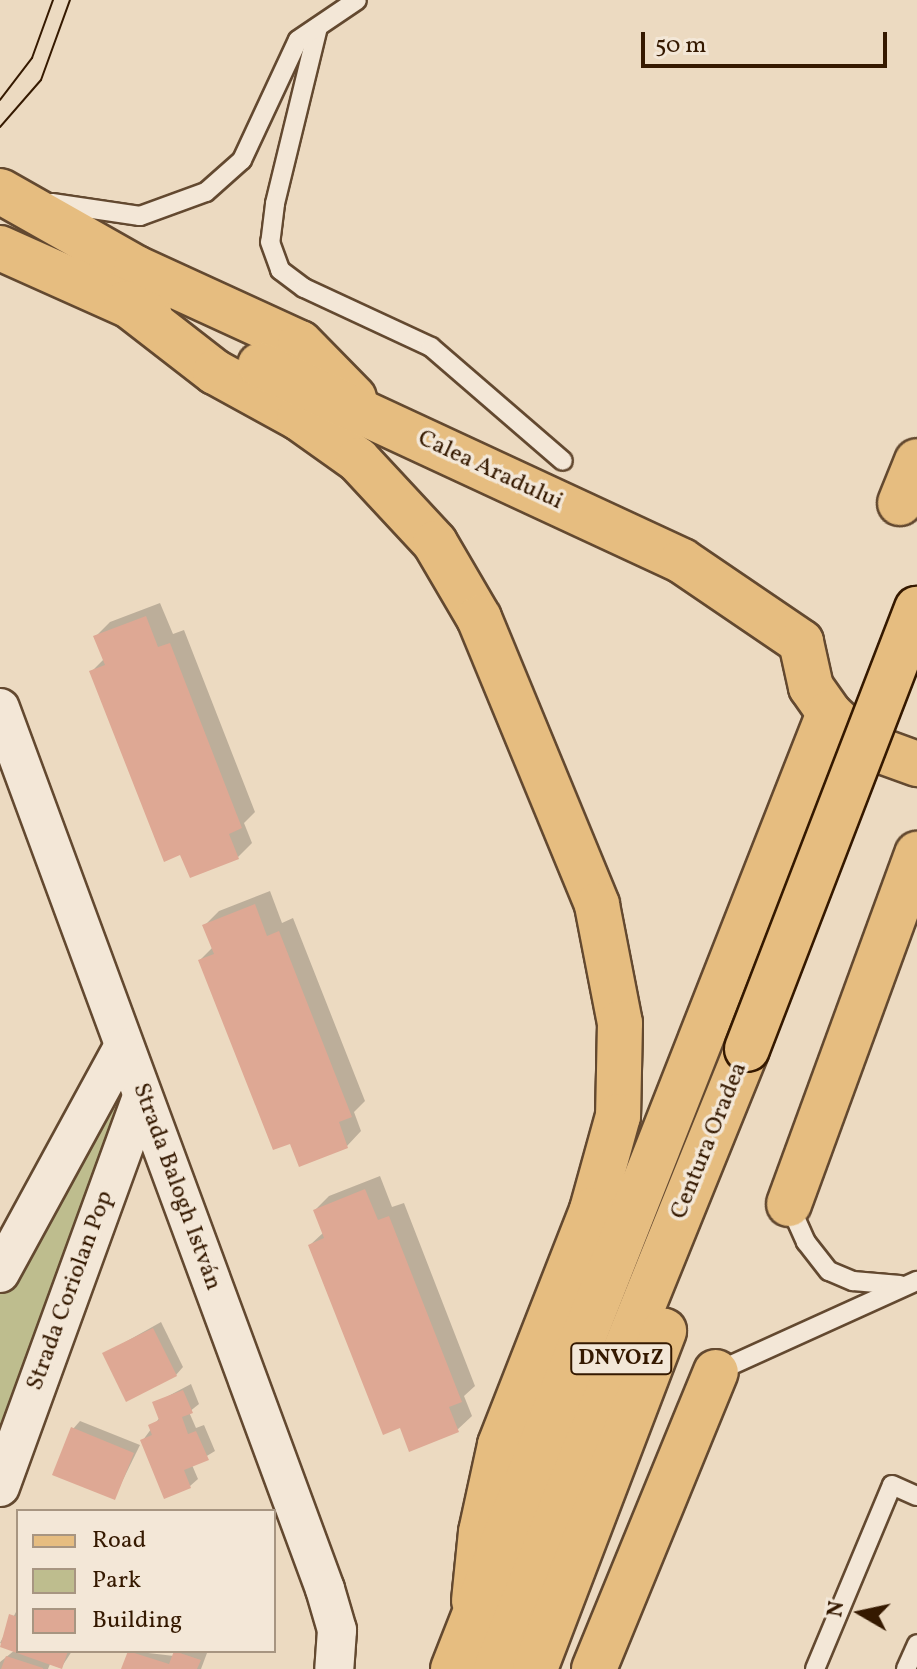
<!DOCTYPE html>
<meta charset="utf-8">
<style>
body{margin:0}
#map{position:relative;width:917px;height:1669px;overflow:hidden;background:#ecdac1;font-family:Vollkorn,serif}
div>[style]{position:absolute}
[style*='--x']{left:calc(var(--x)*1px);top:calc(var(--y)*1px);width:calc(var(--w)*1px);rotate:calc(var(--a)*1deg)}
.green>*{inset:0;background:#bebd8e}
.shadow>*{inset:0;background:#0003}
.building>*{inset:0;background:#dea894}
.roads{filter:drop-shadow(2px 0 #634930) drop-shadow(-2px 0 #634930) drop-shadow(0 2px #634930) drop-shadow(0 -2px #634930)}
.lane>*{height:18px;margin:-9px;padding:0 9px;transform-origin:9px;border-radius:9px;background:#f3e7d7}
.street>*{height:38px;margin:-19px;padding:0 19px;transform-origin:19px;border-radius:19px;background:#f3e7d7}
.primary>*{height:44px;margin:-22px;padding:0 22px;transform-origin:22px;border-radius:22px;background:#e6bd80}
.highway>*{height:44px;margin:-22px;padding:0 22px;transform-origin:22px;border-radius:22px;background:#e6bd80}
.tram>*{height:2px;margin:-1px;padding:0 1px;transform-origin:1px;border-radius:1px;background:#351900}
.bridges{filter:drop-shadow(2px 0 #351900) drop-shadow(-2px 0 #351900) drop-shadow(0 2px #351900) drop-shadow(0 -2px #351900)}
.highway-bridge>*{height:44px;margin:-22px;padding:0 22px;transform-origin:22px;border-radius:22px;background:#e6bd80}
span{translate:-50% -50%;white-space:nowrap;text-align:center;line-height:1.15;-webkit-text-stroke:7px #f3e7d7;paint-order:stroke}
.shield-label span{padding:2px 6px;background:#f3e7d7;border:2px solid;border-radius:6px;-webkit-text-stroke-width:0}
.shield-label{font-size:22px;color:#351900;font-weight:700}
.street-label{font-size:24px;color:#351900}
.legend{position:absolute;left:16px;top:1509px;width:260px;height:144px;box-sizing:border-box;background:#f3e7d7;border:2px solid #a79581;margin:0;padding:10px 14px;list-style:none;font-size:24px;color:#351900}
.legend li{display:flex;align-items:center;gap:16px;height:40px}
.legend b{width:40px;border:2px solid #a79581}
.north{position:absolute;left:821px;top:1573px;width:80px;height:80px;-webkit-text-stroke:6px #f3e7d7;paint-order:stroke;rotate:279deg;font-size:22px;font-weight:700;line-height:32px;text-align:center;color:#351900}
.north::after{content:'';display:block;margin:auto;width:28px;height:36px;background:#351900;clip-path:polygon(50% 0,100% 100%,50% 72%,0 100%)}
.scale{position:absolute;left:641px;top:32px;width:246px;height:36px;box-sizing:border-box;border:4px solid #351900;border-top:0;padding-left:10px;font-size:24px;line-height:28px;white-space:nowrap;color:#351900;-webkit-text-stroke:6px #f3e7d7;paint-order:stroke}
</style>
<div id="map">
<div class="green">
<div style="clip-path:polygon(123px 1047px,142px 1096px,0 1487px,0 1273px)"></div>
</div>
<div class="shadow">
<div style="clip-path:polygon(160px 603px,173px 634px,184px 630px,255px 812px,244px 823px,252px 843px,238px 857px,91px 672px,104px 659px,95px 637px,110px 622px)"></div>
<div style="clip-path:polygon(270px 891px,282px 923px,293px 918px,365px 1101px,354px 1112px,361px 1131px,347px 1146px,200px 960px,213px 947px,205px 925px,219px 911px)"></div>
<div style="clip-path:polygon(380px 1176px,392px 1207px,404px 1203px,475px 1386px,464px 1396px,472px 1416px,457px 1430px,310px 1245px,324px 1232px,315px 1210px,329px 1196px)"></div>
<div style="clip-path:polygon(161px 1322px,183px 1367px,176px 1375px,104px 1354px)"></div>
<div style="clip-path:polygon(191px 1384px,199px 1404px,189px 1412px,196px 1428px,204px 1425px,215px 1451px,192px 1465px,198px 1479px,190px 1486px,165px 1496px,143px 1440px,160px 1417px,155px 1403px)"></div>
<div style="clip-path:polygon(80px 1421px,140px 1445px,114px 1498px,73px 1429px)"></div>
<div style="clip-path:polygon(18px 1608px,18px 1651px,72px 1651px,61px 1668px,50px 1664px,48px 1669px,0 1669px,0 1662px,15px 1650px,0 1643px)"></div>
<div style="clip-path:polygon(131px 1651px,174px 1656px,176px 1651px,207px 1653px,201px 1669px,124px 1669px)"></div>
</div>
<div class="building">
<div style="clip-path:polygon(146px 616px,158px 647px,170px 643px,242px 828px,229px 834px,239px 859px,190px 878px,180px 855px,164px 862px,89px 671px,105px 665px,93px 636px)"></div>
<div style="clip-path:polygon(255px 904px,267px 936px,279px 931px,352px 1117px,339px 1122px,348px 1148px,299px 1167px,290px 1144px,273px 1150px,198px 960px,214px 954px,202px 925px)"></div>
<div style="clip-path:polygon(365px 1189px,378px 1220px,389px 1216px,462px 1402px,449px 1407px,459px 1432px,409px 1452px,400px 1428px,383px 1435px,308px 1245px,324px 1238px,313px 1210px)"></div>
<div style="clip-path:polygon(153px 1328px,177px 1376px,126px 1402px,102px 1353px)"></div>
<div style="clip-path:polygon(183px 1390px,193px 1413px,182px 1417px,188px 1434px,196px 1431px,209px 1460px,184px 1470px,191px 1488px,164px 1499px,140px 1440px,152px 1435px,148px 1425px,159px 1420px,152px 1402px)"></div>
<div style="clip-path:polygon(71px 1427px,134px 1453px,115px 1500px,52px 1475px)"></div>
<div style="clip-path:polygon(9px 1614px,18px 1617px,18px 1651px,68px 1651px,62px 1669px,0 1647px)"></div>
<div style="clip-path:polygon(128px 1651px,169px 1664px,174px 1651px,201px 1660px,197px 1669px,121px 1669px)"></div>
<div style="clip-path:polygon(6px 1656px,43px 1668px,43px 1669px,1px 1669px)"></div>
</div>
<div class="roads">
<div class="lane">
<div style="--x:318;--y:27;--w:182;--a:103.7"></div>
<div style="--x:275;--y:204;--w:38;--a:97"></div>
<div style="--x:270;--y:242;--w:30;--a:70"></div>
<div style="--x:280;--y:270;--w:30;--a:37"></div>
<div style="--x:304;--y:288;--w:140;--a:24.9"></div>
<div style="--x:431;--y:347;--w:174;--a:40.8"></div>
<div style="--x:52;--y:203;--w:89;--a:8.4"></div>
<div style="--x:140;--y:216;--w:70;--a:-20"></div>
<div style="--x:206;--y:192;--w:48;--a:-41.6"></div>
<div style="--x:242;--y:160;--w:132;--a:-65"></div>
<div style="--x:298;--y:40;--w:71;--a:-34.1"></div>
<div style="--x:789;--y:1204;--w:42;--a:65.9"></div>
<div style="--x:806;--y:1242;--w:37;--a:52"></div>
<div style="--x:829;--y:1271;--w:26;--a:23"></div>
<div style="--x:853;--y:1281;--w:47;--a:4.9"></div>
<div style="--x:716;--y:1372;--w:221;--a:-24.4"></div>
<div style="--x:815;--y:1669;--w:199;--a:-67.3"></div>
<div style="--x:892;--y:1485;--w:27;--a:24"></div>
<div style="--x:906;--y:1669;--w:27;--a:-66"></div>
</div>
<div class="street">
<div style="--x:0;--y:708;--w:939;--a:69.75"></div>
<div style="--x:325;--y:1589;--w:43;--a:73.7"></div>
<div style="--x:337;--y:1630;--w:39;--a:94"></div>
<div style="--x:0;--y:1273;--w:257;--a:-61.4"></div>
<div style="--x:0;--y:1487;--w:416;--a:-70"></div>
</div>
<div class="primary">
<div style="--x:0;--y:191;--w:156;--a:29.5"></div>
<div style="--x:136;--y:268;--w:180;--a:24.6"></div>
<div style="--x:300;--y:343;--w:77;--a:45.5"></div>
<div style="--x:0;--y:248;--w:164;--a:24.1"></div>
<div style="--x:126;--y:303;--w:113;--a:37.8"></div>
<div style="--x:215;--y:372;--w:96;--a:28.7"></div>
<div style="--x:299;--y:418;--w:72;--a:35.4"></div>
<div style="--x:358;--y:460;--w:113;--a:47.1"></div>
<div style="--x:435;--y:543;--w:87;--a:59.6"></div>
<div style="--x:479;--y:618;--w:310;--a:67.6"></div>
<div style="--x:597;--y:905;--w:120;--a:79"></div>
<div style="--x:620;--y:1023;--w:93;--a:91.2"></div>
<div style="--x:618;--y:1116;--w:98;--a:105.5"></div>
<div style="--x:592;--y:1210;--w:252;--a:111.4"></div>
<div style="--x:500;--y:1445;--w:89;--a:102.3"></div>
<div style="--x:481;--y:1532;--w:69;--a:95.8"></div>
<div style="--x:260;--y:365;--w:465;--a:24.9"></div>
<div style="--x:682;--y:561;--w:144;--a:34.2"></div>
</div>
<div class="highway">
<div style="--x:900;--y:503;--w:45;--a:-68"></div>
<div style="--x:801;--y:642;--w:46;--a:77.5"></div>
<div style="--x:811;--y:687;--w:32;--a:55"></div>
<div style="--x:829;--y:713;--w:45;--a:43.2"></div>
<div style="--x:862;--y:744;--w:59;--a:20"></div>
<div style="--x:789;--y:1204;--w:373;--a:-69.9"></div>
<div style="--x:453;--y:1669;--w:1027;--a:-68.53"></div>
<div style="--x:496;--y:1669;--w:669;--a:-67.96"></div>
<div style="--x:535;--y:1669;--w:362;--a:-69.1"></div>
<div style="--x:594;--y:1669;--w:321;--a:-67.7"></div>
</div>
</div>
<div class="tram">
<div style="--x:0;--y:100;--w:53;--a:-52.7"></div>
<div style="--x:32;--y:58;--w:62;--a:-70.1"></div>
<div style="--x:0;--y:127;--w:62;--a:-48.9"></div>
<div style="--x:41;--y:80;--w:85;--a:-70.1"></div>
</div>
<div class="bridges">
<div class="highway-bridge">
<div style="--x:747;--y:1049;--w:472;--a:-68.9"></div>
</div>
</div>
<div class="shield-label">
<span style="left:621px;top:1359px">DNVO1Z</span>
</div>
<div class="street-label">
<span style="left:490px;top:471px;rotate:25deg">Calea Aradului</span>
<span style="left:710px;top:1141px;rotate:-68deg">Centura Oradea</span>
<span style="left:176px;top:1187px;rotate:70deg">Strada Balogh István</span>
<span style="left:71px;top:1291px;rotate:-70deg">Strada Coriolan Pop</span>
</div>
<ul class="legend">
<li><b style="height:10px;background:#e6bd80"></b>Road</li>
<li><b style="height:22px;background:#bebd8e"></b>Park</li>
<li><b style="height:22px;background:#dea894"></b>Building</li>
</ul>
<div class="north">N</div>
<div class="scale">50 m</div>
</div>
